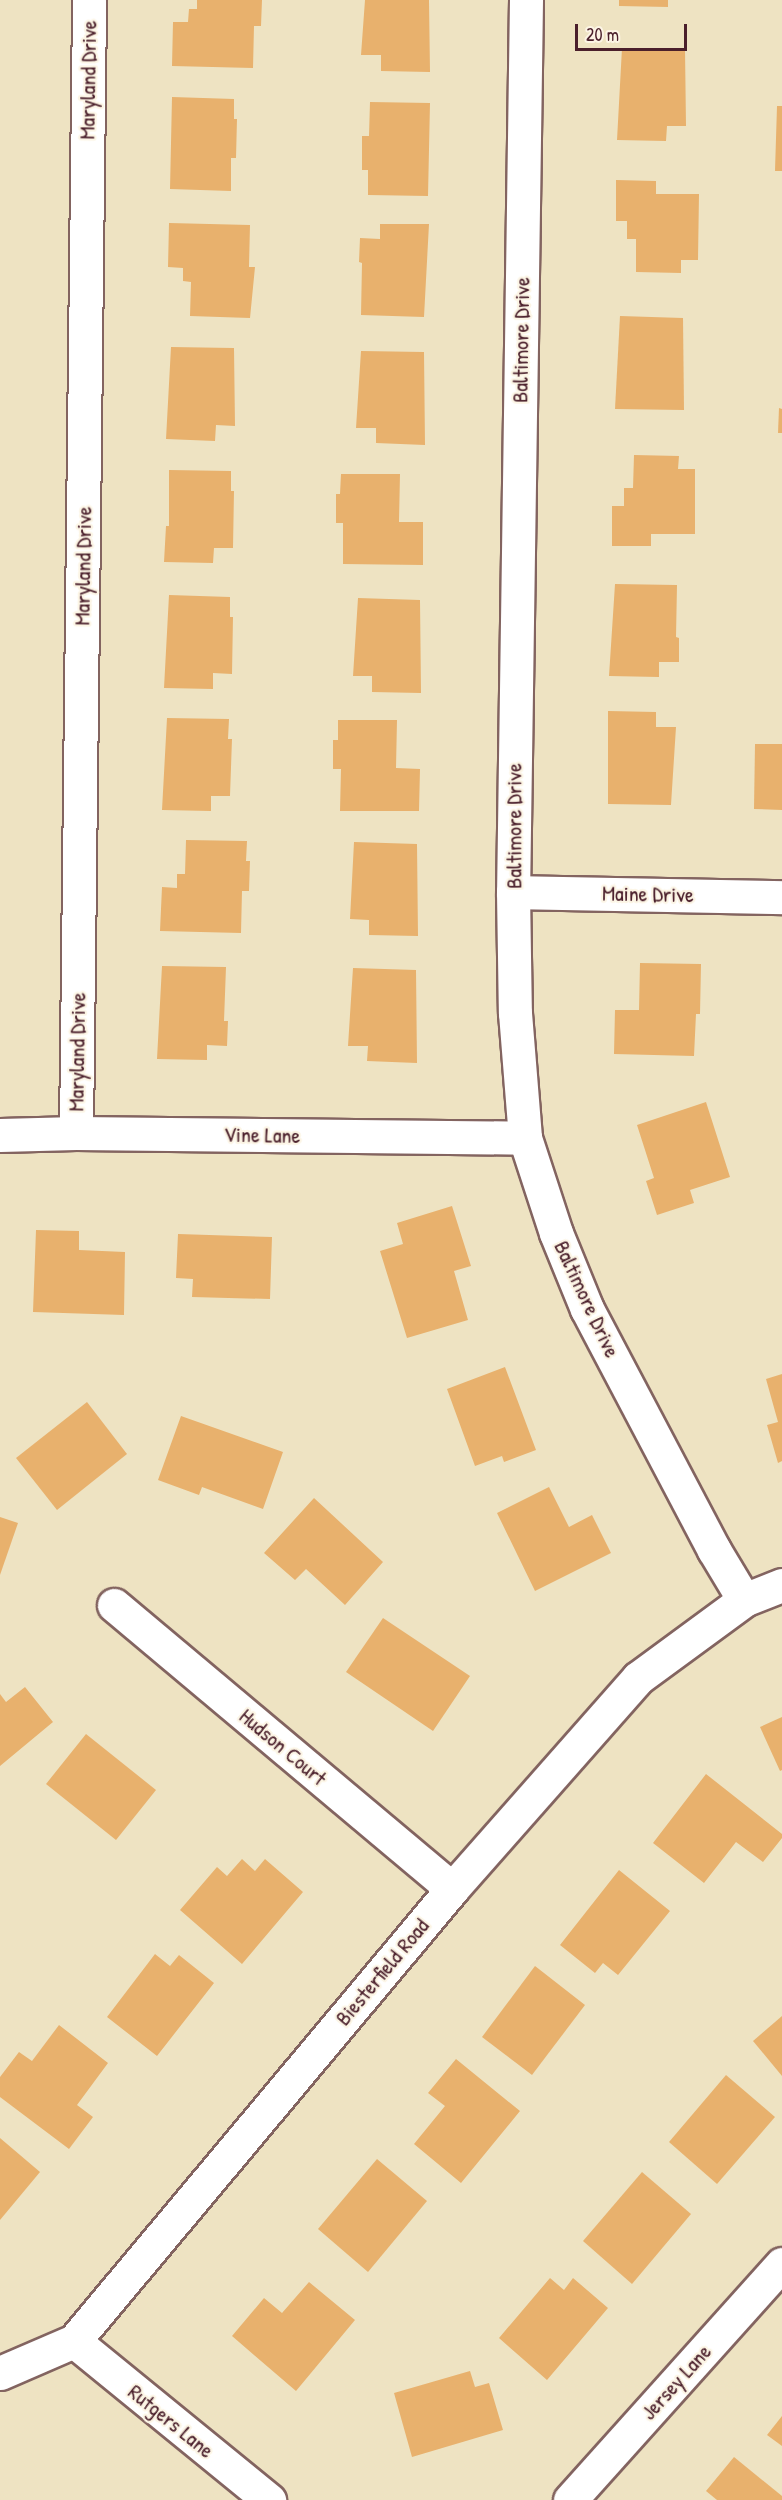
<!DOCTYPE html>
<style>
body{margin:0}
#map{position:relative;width:782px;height:2500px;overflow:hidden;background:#eee3c2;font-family:"Patrick Hand",sans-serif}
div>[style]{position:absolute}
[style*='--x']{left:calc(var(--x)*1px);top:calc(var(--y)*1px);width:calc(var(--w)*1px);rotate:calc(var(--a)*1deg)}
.building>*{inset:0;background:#e8b16d}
.roads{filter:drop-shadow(2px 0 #836460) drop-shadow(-2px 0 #836460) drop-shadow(0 2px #836460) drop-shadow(0 -2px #836460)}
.street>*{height:33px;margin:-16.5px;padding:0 16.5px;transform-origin:16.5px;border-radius:16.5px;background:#fff}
span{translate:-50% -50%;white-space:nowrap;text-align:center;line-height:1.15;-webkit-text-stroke:4.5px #fcf5e5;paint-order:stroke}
.street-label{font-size:22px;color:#4a1f2b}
.scale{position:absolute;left:575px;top:24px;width:112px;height:27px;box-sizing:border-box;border:3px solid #4a1f2b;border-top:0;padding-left:8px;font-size:18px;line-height:21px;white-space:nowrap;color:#4a1f2b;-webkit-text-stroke:4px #fcf5e5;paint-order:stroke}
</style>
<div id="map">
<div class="building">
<div style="clip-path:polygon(197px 0,262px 0,261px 26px,254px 26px,253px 68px,172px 66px,173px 22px,188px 22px,189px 9px,197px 9px)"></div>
<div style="clip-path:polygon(365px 0,429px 0,430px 72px,381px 71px,381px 55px,361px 55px)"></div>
<div style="clip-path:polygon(619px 0,668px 0,668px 7px,619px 6px)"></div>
<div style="clip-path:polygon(622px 48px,685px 49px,686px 126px,667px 126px,666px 141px,617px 140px)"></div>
<div style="clip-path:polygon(172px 97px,234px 99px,234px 119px,237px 119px,236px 158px,231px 158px,231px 191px,170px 189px)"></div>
<div style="clip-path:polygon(370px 102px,430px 103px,428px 196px,368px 195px,368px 170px,362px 170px,362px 136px,369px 136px)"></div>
<div style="clip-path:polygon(777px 106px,782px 106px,782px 171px,775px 171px)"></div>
<div style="clip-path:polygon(616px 180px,656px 181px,656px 194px,699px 194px,698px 260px,681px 260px,681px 273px,636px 272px,636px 239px,627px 239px,627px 221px,616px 221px)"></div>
<div style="clip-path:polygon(169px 223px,250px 225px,249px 267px,255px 267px,250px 318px,190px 316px,191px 282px,183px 281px,183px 268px,168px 267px)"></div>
<div style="clip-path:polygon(380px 224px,429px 224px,424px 317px,361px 315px,362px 263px,359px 262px,360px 238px,380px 239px)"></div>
<div style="clip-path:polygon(620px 316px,683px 318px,684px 410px,615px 409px)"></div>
<div style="clip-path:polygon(171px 347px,234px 348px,235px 426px,216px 425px,215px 441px,166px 439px)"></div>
<div style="clip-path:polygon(361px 351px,424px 352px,425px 445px,376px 443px,376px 428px,356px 428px)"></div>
<div style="clip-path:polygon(779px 408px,782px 409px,782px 433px,778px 433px)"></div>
<div style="clip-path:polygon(634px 455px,679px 456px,678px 469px,695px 469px,695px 534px,651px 534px,651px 546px,612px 546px,612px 506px,624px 506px,624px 488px,633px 488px)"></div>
<div style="clip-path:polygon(169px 470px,231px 471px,231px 491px,234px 491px,233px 548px,214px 548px,213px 563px,164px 562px,166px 526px,169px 526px)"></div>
<div style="clip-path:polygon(341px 474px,400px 474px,399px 522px,423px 522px,423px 565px,343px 564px,343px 523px,336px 523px,336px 494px,340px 494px)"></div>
<div style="clip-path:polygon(615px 584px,677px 585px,676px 637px,679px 638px,679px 662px,659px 662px,659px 677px,609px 676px)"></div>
<div style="clip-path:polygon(169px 595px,230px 597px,230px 617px,233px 617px,232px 674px,213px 673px,213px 689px,164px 688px)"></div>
<div style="clip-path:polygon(358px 598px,420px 600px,421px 693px,372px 692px,372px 676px,353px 676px)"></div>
<div style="clip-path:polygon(608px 711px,656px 712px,656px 727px,676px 727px,671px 805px,608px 804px)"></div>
<div style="clip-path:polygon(167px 718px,229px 719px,228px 739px,232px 739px,230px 796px,211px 796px,211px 811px,162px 810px)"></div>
<div style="clip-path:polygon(338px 720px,397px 720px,396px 768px,420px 769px,419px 811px,340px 811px,341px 769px,333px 769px,333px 740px,338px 740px)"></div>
<div style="clip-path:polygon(755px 744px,782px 744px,782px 810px,754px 809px)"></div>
<div style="clip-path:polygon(186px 840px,247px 841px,246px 861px,250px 861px,249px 891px,242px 891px,241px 933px,160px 931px,162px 887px,177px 888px,177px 874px,185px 874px)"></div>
<div style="clip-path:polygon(354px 842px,417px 844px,418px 936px,369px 935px,369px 920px,350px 919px)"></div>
<div style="clip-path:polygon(640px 963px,701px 964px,700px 1014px,696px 1014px,694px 1056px,614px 1054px,615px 1010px,639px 1010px)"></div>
<div style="clip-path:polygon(162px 966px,226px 967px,224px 1021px,228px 1021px,227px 1046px,207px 1045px,207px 1060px,157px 1059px)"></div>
<div style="clip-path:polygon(353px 968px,416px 970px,417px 1063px,367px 1061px,368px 1046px,348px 1046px)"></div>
<div style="clip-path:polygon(706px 1102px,730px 1177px,690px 1190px,694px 1203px,657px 1215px,646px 1181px,654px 1178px,637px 1125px)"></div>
<div style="clip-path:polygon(452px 1206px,471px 1266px,454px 1271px,468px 1320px,407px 1338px,380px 1251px,403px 1244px,397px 1223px)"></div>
<div style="clip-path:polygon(36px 1230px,79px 1231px,79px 1250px,125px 1252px,124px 1315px,33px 1312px)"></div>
<div style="clip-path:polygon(178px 1234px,272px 1237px,270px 1299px,192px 1297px,193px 1279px,176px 1278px)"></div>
<div style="clip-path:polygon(505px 1367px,536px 1450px,504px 1462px,502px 1456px,475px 1466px,447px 1389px)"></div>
<div style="clip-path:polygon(782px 1374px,782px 1461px,778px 1463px,767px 1425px,778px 1422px,766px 1379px)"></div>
<div style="clip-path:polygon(87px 1402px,127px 1454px,57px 1510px,16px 1458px)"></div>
<div style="clip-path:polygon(181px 1416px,283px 1452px,263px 1509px,202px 1487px,199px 1495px,158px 1480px)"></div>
<div style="clip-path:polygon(549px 1487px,569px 1527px,592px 1515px,611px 1553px,535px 1591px,497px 1513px)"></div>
<div style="clip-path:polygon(314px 1498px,383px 1562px,345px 1605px,306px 1569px,295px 1580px,264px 1553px)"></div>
<div style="clip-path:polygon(0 1517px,18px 1523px,0 1575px)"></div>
<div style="clip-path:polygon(383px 1618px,470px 1676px,433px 1731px,346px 1672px)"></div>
<div style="clip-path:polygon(25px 1687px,53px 1722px,0 1766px,0 1694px,6px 1702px)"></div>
<div style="clip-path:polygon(782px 1717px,782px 1770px,780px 1771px,760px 1727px)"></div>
<div style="clip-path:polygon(86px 1734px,156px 1790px,116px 1840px,46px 1784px)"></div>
<div style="clip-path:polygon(706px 1774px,782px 1834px,782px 1838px,763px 1862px,736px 1842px,704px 1883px,653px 1843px)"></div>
<div style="clip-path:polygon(242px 1859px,255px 1871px,265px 1859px,303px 1892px,242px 1964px,180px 1910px,217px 1867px,227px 1876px)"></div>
<div style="clip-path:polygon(619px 1870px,670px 1911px,618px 1975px,603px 1963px,595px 1973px,560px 1945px)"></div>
<div style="clip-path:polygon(155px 1954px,170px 1966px,179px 1955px,214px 1983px,157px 2056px,107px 2017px)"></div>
<div style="clip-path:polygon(535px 1966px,585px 2005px,532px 2075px,482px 2037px)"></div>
<div style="clip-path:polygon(782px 2016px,782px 2076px,753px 2041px)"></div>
<div style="clip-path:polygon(59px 2025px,108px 2063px,77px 2105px,93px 2117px,69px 2149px,0 2097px,0 2077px,19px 2052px,32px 2061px)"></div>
<div style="clip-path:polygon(456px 2059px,520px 2111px,461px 2183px,414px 2144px,445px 2106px,428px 2093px)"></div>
<div style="clip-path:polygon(726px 2075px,775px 2117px,717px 2184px,669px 2142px)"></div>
<div style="clip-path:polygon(0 2138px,40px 2172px,0 2220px)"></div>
<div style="clip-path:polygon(377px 2159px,427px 2201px,368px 2272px,318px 2229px)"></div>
<div style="clip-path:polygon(642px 2172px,691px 2214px,632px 2284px,583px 2241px)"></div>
<div style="clip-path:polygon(550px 2278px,564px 2290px,573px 2278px,608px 2308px,547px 2380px,499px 2338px)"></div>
<div style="clip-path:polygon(309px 2282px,355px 2320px,296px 2391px,232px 2336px,264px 2298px,282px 2313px)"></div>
<div style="clip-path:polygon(470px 2371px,475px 2387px,489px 2383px,503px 2430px,412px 2457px,394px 2393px)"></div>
<div style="clip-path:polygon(782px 2416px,782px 2446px,767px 2435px)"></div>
<div style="clip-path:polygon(734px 2457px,782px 2496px,782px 2500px,717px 2500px,706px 2491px)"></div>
</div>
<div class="roads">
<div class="street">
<div style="--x:526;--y:0;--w:892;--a:90.83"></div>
<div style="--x:513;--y:892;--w:121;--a:89.1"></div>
<div style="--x:515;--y:1013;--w:125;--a:85.4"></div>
<div style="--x:525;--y:1138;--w:100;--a:71.9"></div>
<div style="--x:556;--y:1233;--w:82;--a:67.8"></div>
<div style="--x:587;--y:1309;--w:272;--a:62.2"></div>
<div style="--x:714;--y:1550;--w:58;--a:59"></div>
<div style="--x:513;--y:892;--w:269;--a:1.1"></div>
<div style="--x:76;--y:1133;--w:1133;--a:-89.34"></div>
<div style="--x:0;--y:1135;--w:76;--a:-1.5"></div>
<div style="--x:76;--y:1133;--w:449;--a:0.6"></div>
<div style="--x:114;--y:1605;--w:441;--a:40"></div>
<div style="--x:74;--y:2341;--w:252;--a:39.2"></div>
<div style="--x:0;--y:2373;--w:81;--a:-23.4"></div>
<div style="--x:74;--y:2341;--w:589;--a:-50.09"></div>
<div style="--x:452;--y:1889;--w:281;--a:-48.6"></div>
<div style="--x:638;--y:1678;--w:132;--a:-36.3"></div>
<div style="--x:744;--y:1600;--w:41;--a:-21.5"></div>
<div style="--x:570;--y:2500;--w:317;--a:-48.1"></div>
</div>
</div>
<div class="street-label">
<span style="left:88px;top:80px;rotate:-89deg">Maryland Drive</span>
<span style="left:521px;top:340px;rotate:-89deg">Baltimore Drive</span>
<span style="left:83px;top:566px;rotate:-89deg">Maryland Drive</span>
<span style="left:514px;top:826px;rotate:-90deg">Baltimore Drive</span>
<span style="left:648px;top:894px;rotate:1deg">Maine Drive</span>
<span style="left:77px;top:1052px;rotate:-89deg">Maryland Drive</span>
<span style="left:262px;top:1135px;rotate:1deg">Vine Lane</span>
<span style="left:587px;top:1299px;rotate:65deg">Baltimore Drive</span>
<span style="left:283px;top:1747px;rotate:40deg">Hudson Court</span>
<span style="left:382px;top:1972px;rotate:-50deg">Biesterfield Road</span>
<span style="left:676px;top:2382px;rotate:-48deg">Jersey Lane</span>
<span style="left:171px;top:2421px;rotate:39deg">Rutgers Lane</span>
</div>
<div class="scale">20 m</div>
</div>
